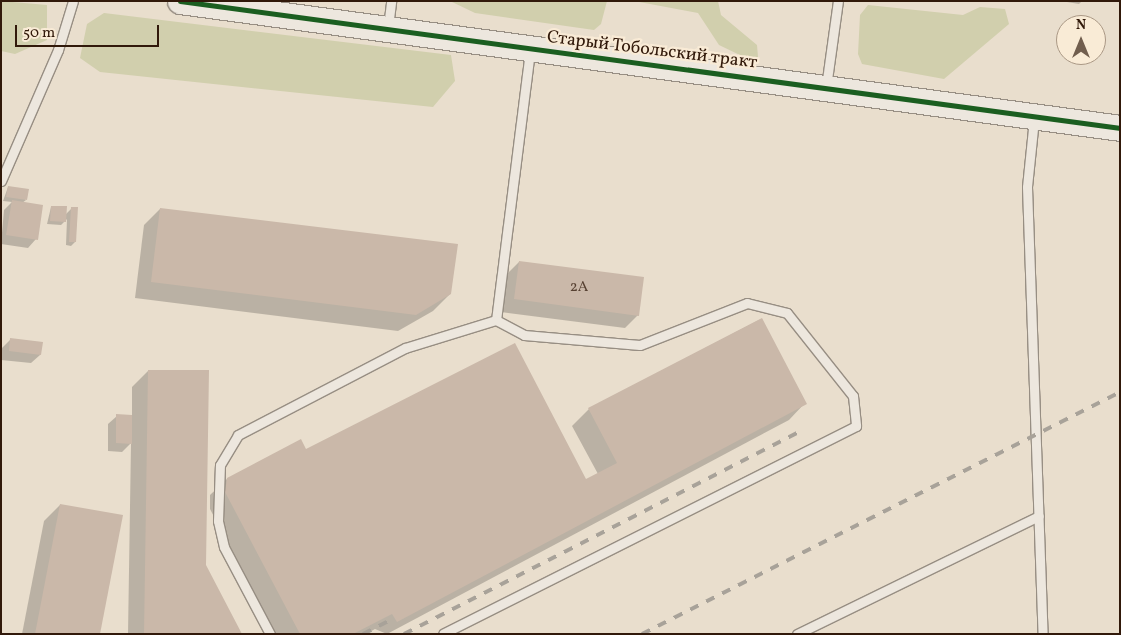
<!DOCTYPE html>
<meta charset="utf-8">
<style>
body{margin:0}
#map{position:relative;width:1121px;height:635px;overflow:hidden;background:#e9decd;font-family:Vollkorn,serif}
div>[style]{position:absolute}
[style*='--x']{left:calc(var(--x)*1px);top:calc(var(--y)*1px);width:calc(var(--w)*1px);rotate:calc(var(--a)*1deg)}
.green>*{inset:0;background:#d1cfad}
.shadow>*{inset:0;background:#0003}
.building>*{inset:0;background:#cab8a9}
.roads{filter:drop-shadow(1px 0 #978e83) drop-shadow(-1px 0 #978e83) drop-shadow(0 1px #978e83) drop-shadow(0 -1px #978e83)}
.lane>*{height:9px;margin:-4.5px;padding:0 4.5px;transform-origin:4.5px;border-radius:4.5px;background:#ede7de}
.secondary>*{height:25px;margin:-12.5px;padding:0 12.5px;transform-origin:12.5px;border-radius:12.5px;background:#ede7de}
.rail>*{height:4px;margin-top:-2px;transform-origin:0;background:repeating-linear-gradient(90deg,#a8a299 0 9px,transparent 0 18px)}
.cycleway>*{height:5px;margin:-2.5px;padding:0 2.5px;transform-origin:2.5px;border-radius:2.5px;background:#1b5e20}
span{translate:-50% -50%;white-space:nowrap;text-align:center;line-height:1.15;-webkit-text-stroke:4.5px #f9ebd6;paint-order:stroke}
.number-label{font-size:15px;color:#574132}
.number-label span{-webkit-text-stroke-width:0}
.street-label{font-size:18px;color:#31190a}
.frame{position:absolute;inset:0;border:2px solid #31190a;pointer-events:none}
.north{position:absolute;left:1056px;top:15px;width:50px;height:50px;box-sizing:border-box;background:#f9ebd6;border:1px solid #a99784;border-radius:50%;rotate:0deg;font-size:14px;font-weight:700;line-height:20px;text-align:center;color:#31190a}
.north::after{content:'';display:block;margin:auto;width:18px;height:22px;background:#715e4e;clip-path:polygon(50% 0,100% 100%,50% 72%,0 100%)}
.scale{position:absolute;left:15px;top:25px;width:144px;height:22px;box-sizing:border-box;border:2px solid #31190a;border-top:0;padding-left:6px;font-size:15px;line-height:18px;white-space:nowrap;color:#31190a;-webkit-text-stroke:4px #f9ebd6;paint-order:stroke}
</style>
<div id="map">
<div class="green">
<div style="clip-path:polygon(1px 1px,47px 5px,47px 40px,15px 54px,1px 51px)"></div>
<div style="clip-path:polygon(450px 1px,607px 1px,601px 24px,594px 30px,475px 13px)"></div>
<div style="clip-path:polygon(634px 1px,718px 1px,721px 15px,757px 45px,758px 57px,746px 58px,719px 45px,698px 13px)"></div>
<div style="clip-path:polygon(868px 5px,963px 15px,980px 7px,1005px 9px,1009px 24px,944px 79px,862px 64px,858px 54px,860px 15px)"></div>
<div style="clip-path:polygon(104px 13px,451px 55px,455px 81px,433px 107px,100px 72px,80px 58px,87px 24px)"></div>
</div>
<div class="shadow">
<div style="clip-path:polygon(1061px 1px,1082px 1px,1079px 4px)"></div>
<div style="clip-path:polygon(8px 187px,26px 200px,22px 203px,36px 239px,28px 248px,1px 244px,4px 210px,12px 202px,3px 201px)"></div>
<div style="clip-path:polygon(51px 207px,65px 215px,72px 208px,75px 242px,71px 246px,66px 245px,67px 219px,61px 225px,47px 224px)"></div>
<div style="clip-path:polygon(160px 209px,450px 294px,433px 311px,398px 331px,135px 298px,144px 225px)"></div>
<div style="clip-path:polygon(519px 262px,638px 315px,625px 328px,501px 312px,506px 275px)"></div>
<div style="clip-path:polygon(761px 319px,805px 403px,789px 420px,387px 634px,375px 629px,366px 634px,275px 634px,210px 509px,210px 495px,227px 479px,306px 451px,586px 481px,598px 474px,572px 426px,589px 409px)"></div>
<div style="clip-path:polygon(11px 339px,41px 343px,40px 355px,31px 363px,1px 360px,2px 348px)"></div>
<div style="clip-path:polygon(148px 371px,205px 565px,241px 634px,128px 634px,131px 443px,122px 452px,108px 451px,108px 424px,117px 416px,132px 416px,132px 387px)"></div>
<div style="clip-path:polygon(60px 505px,99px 634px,22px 634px,44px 521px)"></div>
</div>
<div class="building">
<div style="clip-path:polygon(8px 186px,29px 189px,27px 200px,6px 197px)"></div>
<div style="clip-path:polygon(12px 200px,43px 205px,38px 240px,6px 235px)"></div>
<div style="clip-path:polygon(51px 206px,67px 206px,66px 222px,50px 221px)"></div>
<div style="clip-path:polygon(71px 207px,78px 207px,76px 242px,69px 242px)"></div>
<div style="clip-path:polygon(160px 208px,458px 244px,451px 294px,416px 315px,151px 282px)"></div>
<div style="clip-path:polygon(519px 261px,644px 277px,639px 316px,514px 299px)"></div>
<div style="clip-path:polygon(762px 318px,807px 404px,397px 622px,392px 614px,353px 634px,300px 634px,225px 492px,227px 478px,301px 439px,306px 449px,515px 343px,586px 479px,617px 463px,588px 408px)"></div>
<div style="clip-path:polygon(10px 338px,43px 342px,41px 355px,9px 351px)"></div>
<div style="clip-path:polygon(148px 370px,209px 370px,206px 565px,242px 634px,144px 634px)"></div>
<div style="clip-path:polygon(116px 414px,132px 415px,132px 444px,116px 443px)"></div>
<div style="clip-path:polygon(60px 504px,123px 515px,100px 634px,35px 634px)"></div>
</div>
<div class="roads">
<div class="lane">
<div style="--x:388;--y:27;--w:26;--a:-83"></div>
<div style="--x:826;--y:87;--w:87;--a:-82.1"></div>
<div style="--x:1034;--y:119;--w:68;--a:95.9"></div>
<div style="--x:1027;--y:187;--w:447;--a:88"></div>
<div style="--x:1;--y:181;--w:143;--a:-66.5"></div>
<div style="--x:58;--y:50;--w:51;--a:-73"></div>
<div style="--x:496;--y:320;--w:272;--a:-82.8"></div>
<div style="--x:270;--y:634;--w:98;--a:-117.9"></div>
<div style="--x:224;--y:547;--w:27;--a:-103"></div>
<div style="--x:218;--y:521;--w:56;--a:-88"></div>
<div style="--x:220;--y:465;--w:35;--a:-59"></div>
<div style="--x:238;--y:435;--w:188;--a:-27.5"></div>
<div style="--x:405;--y:348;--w:95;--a:-17.1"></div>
<div style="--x:496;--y:320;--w:32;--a:28"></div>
<div style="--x:524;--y:335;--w:116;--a:4.9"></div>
<div style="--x:640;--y:345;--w:115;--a:-21.4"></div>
<div style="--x:747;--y:303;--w:41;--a:14"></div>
<div style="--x:787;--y:313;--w:106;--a:51.5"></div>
<div style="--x:853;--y:396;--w:30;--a:84"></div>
<div style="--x:856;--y:426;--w:462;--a:153.3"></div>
<div style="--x:797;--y:634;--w:269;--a:-26"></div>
</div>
<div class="secondary">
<div style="--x:180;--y:1;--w:949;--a:7.69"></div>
</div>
</div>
<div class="rail">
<div style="--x:363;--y:634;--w:33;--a:-27"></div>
<div style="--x:404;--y:634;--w:443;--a:-27.1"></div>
<div style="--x:642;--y:634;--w:536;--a:-26.85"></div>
</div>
<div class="cycleway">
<div style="--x:180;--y:1;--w:949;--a:7.69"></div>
</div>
<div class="number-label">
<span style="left:579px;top:288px">2А</span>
</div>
<div class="street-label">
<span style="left:652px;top:51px;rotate:7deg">Старый Тобольский тракт</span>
</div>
<div class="frame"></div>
<div class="north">N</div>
<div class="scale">50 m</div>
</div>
